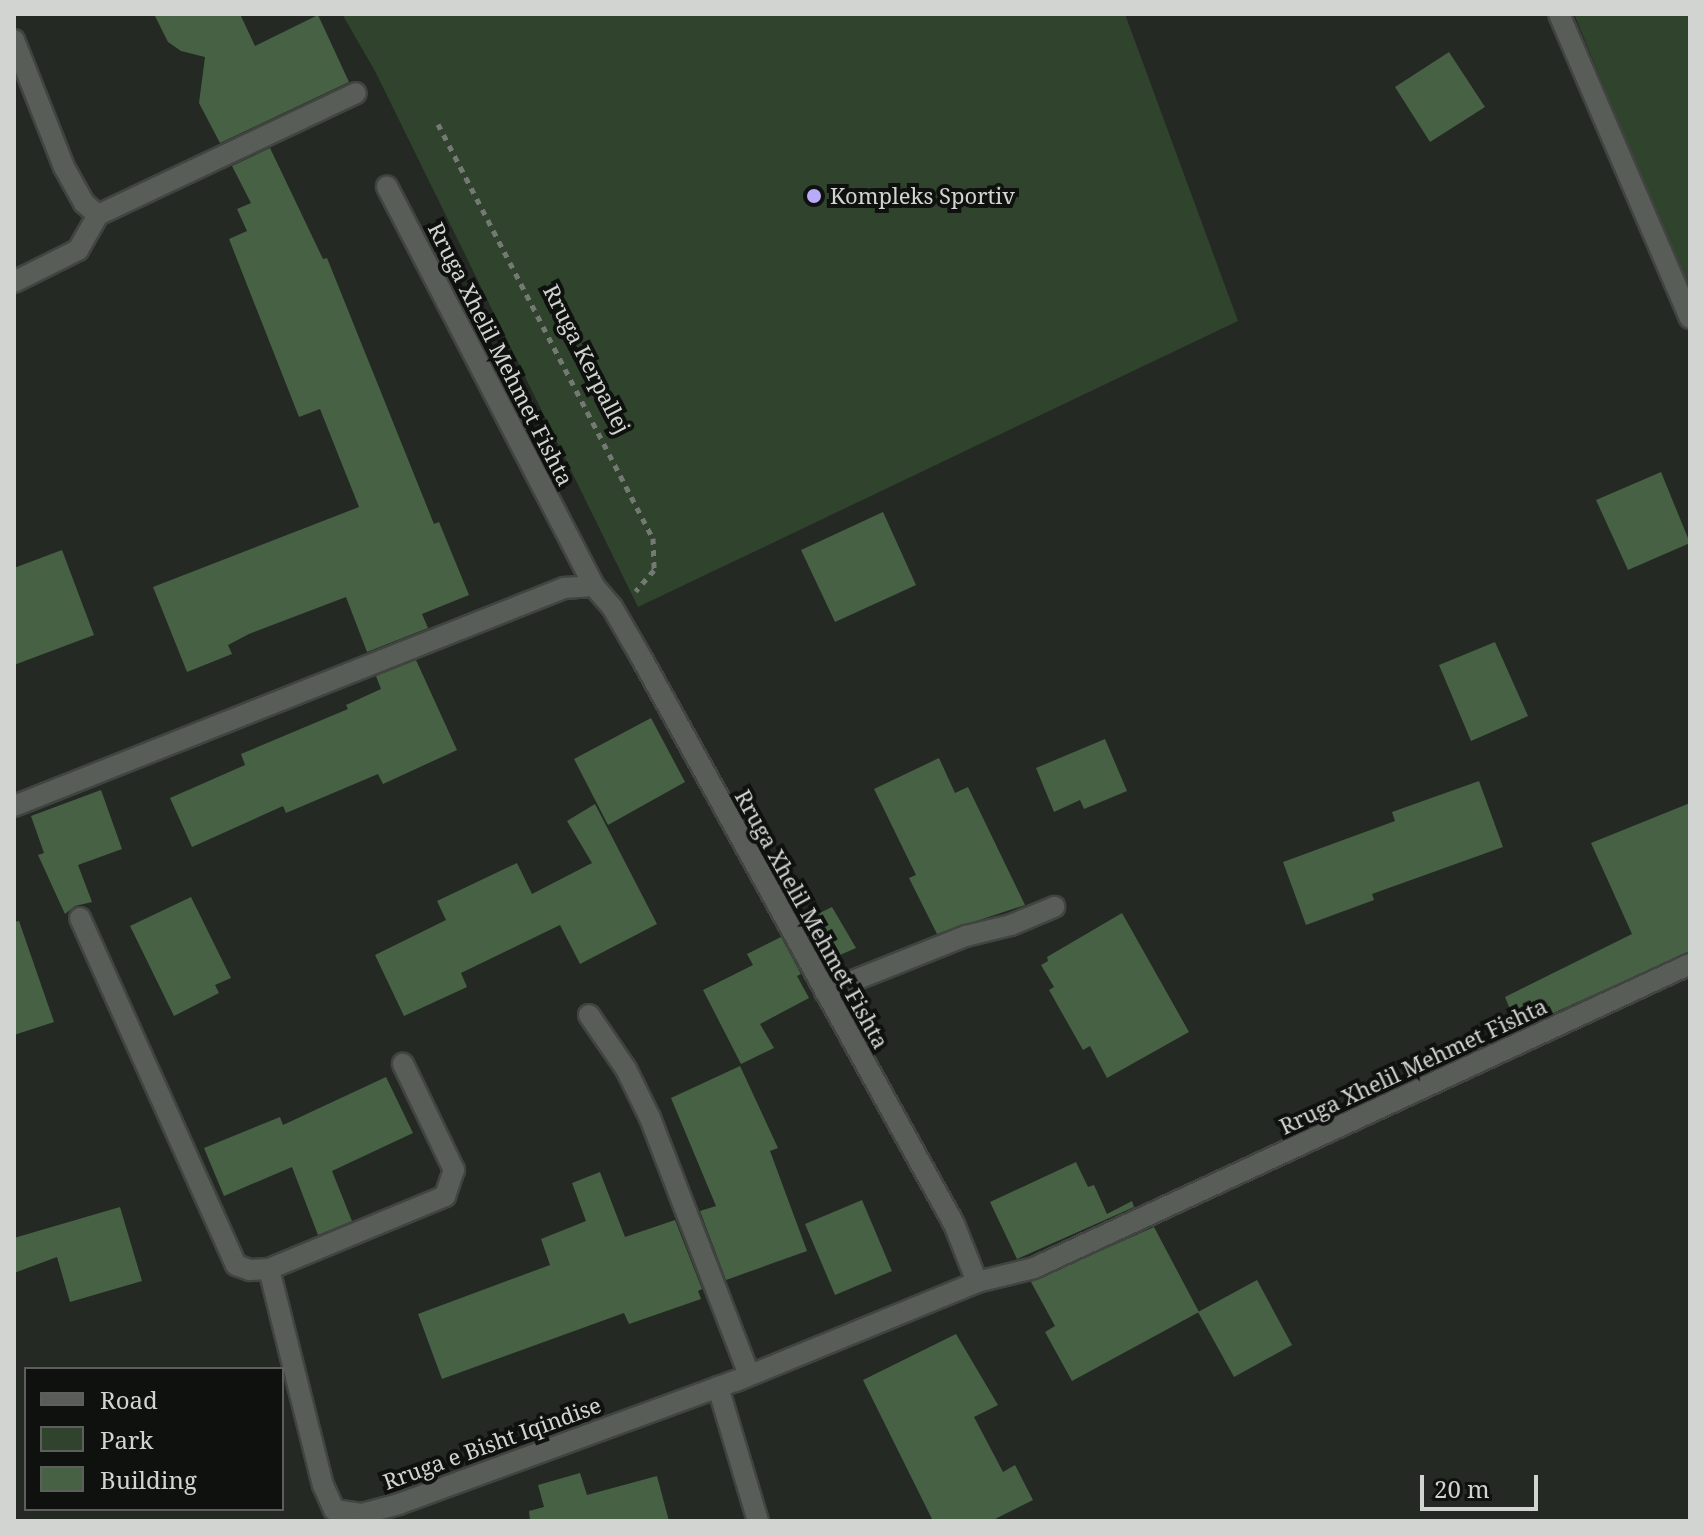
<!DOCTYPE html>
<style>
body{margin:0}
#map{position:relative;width:1704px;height:1535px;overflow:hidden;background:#242924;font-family:"Noto Serif",serif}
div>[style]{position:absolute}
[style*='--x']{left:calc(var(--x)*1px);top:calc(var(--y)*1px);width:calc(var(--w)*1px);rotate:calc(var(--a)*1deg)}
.green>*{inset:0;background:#2f432d}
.building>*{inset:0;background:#476144}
.path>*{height:5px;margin-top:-2.5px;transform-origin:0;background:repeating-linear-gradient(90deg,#747974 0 6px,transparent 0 12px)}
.roads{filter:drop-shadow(2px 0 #414440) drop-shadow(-2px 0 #414440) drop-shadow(0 2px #414440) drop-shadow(0 -2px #414440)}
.lane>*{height:20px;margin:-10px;padding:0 10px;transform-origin:10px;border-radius:10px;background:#585d58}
.street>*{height:20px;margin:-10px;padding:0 10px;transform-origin:10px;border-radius:10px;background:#585d58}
.dots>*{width:22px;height:22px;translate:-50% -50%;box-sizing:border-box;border:4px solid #0f110f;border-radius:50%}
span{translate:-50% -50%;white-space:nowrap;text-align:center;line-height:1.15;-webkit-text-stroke:8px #0f110f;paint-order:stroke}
.poi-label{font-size:22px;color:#d1d4d0}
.left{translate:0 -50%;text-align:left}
.street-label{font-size:22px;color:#d1d4d0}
.frame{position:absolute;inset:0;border:16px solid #d1d4d0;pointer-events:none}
.legend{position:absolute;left:24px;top:1367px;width:260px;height:144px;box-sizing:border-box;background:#0f110f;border:2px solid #5d5f5c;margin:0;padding:10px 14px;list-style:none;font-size:24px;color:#d1d4d0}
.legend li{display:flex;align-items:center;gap:16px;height:40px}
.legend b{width:40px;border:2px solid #5d5f5c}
.scale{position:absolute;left:1420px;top:1475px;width:118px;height:36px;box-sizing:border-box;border:4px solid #d1d4d0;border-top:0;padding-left:10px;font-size:24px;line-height:28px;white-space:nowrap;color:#d1d4d0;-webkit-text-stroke:6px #0f110f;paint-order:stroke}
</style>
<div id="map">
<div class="green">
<div style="clip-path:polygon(342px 14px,1125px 14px,1238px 321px,638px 607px,375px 71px)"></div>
<div style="clip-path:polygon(1574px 14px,1690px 14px,1690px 292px,1666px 237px)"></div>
</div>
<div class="building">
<div style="clip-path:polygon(154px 14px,240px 14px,255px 46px,318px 15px,349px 82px,220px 143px,199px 103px,205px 57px,181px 51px,168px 42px)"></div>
<div style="clip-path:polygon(1449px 52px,1485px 107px,1430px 142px,1395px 87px)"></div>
<div style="clip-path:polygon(270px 148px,323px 259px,327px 258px,434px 524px,439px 522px,469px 595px,422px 614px,428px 628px,367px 652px,346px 597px,249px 634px,228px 645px,232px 654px,187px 672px,153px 587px,359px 507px,320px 409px,299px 417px,229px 239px,247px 231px,237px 209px,251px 203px,232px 166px)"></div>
<div style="clip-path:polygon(1661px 472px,1690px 543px,1628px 570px,1596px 500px)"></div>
<div style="clip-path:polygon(883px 512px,916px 585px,835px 622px,801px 550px)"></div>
<div style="clip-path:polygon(62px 550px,94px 635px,14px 665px,14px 568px)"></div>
<div style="clip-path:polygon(1495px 642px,1528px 716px,1471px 741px,1439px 665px)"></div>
<div style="clip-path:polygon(416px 660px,457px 750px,383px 784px,378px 774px,286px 813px,283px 806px,192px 847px,170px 798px,245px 765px,241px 754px,348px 709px,346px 705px,381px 689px,376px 676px)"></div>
<div style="clip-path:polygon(651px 718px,685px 782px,608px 825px,574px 759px)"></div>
<div style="clip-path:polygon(1105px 739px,1127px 791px,1084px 809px,1080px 800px,1054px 812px,1036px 768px)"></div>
<div style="clip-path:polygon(939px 758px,955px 793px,968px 787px,1025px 905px,937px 934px,909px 878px,916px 875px,874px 789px)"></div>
<div style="clip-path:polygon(1479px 781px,1503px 847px,1372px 894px,1374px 900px,1306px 925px,1283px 862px,1395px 821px,1392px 812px)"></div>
<div style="clip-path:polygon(101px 790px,122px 849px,78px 865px,92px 902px,75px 906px,65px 914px,38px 855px,44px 853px,31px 816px)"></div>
<div style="clip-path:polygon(1690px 803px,1690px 951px,1518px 1029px,1505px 997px,1632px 934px,1591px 843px)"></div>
<div style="clip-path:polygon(595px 804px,657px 924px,580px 964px,560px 925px,461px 973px,467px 987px,404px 1016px,375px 955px,446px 920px,437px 901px,517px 863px,532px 894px,592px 863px,567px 821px)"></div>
<div style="clip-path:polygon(191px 897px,231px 978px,215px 985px,219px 993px,174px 1016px,130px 926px)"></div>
<div style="clip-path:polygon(832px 907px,856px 948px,824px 962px,803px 921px)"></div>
<div style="clip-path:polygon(1122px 913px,1189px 1032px,1107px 1078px,1090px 1046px,1083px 1050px,1049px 990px,1054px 987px,1041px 965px,1048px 961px,1047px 957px)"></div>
<div style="clip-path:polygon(19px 921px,54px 1022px,14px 1035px,14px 922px)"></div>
<div style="clip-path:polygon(781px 937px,801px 974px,797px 976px,809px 998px,760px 1024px,774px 1048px,741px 1064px,703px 990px,753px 965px,747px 954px)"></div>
<div style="clip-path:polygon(740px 1066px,778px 1148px,770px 1151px,807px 1251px,726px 1280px,700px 1211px,716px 1206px,671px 1098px)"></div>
<div style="clip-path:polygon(386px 1077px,413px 1133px,332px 1171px,352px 1221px,318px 1235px,292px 1167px,224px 1196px,204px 1148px,280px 1117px,283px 1125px)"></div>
<div style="clip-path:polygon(1076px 1162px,1088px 1187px,1094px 1185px,1107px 1214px,1132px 1201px,1134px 1207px,1017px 1259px,990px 1202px)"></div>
<div style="clip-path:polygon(600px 1172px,625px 1237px,675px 1220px,702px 1289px,698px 1291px,701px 1299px,629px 1324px,624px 1313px,442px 1379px,418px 1314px,550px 1265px,541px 1239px,586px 1221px,572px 1183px)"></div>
<div style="clip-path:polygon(862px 1200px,892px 1271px,835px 1295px,805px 1224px)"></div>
<div style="clip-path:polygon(120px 1207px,142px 1281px,70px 1302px,57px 1257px,14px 1273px,14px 1238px)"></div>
<div style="clip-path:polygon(1154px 1227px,1199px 1312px,1072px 1381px,1045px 1332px,1055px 1326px,1031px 1282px)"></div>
<div style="clip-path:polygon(1257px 1280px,1292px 1345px,1234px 1377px,1198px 1312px)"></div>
<div style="clip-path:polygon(956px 1334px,998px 1405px,974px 1417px,1003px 1472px,1015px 1465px,1033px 1500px,991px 1521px,933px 1521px,863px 1380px)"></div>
<div style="clip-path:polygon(580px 1473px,587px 1495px,657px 1476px,669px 1521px,530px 1521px,529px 1511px,544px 1507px,538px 1485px)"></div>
</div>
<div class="path">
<div style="--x:438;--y:124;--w:466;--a:62.6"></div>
<div style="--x:653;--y:538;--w:32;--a:88"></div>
<div style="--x:654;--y:570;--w:28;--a:131"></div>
</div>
<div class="roads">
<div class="lane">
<div style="--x:14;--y:282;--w:72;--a:-26.6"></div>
<div style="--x:78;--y:250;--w:40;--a:-60.3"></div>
<div style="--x:98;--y:215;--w:285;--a:-25.3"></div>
<div style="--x:825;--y:992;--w:152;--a:-21.7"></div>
<div style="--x:966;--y:936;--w:46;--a:-13.7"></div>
<div style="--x:1011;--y:925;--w:47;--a:-22.7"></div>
</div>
<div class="street">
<div style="--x:1559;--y:14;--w:331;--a:66.7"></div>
<div style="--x:14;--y:40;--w:136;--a:68.5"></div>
<div style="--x:64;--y:167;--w:41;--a:60.9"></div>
<div style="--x:84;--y:203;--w:18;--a:41"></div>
<div style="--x:14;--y:806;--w:592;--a:-21.62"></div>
<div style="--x:564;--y:588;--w:30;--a:-4"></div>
<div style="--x:80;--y:918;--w:380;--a:65.8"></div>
<div style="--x:236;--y:1265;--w:15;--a:20"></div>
<div style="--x:250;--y:1270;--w:19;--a:-3"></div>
<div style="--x:269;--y:1269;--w:191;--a:-22.5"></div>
<div style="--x:445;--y:1196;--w:28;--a:-71"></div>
<div style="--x:454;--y:1170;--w:118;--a:-115.7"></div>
<div style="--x:589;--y:1015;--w:65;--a:55.6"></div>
<div style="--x:626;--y:1069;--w:55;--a:63.9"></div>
<div style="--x:650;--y:1118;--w:275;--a:68.9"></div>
<div style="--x:269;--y:1269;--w:223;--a:76"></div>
<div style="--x:323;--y:1485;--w:27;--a:66"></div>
<div style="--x:334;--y:1510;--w:28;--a:8"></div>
<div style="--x:362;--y:1514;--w:38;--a:-15"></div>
<div style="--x:399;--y:1504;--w:359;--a:-20.1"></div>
<div style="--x:736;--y:1381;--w:261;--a:-22.3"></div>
<div style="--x:977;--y:1282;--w:62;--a:-111.6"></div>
<div style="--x:954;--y:1224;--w:648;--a:-118.9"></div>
<div style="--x:641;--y:657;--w:58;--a:-120.1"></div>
<div style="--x:612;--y:607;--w:28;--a:-131"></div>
<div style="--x:594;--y:586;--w:450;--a:-117.4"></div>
<div style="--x:977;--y:1282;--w:59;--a:-13.8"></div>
<div style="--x:1034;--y:1268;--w:723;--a:-24.86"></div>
<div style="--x:718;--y:1387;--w:140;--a:73.4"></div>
</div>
</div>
<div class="dots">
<div style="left:814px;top:196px;background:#b9abf7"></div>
</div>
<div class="poi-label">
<span class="left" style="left:830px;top:196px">Kompleks Sportiv</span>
</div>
<div class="street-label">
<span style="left:501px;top:354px;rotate:63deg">Rruga Xhelil Mehmet Fishta</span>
<span style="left:587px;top:359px;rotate:63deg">Rruga Kerpallej</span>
<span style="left:812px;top:919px;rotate:61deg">Rruga Xhelil Mehmet Fishta</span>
<span style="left:1413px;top:1066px;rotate:-25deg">Rruga Xhelil Mehmet Fishta</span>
<span style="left:492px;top:1443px;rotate:-20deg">Rruga e Bisht Iqindise</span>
</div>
<div class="frame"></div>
<ul class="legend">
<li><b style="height:10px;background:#585d58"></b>Road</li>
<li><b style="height:22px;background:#2f432d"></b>Park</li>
<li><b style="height:22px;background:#476144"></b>Building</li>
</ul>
<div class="scale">20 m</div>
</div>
